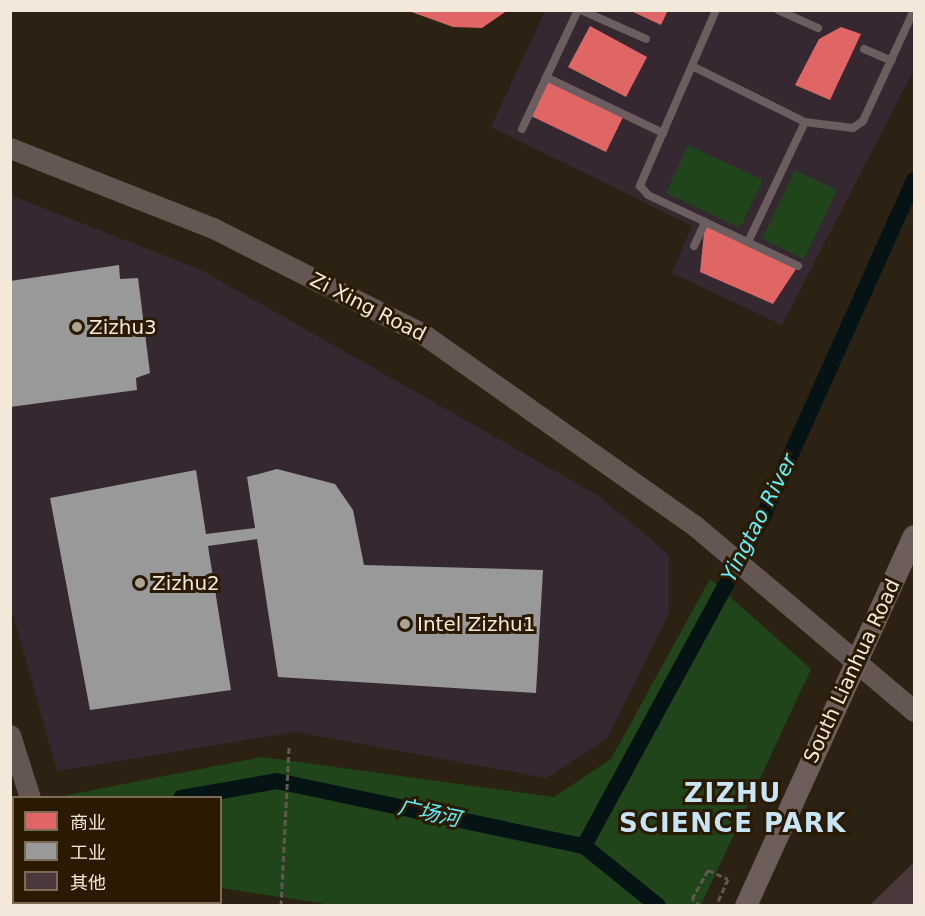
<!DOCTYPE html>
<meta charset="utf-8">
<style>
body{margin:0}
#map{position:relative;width:925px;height:916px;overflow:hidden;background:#2b2214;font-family:"DejaVu Sans","Noto Sans SC",sans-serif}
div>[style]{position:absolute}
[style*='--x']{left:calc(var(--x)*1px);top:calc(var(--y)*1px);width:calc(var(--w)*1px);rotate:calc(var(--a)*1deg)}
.commercial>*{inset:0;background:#362831}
.green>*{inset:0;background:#20451a}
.shops>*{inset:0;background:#e06666}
.industry>*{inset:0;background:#999}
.canal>*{height:16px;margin:-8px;padding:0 8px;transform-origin:8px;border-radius:8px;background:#061314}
.building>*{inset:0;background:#4a383c}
.path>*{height:3px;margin-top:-1.5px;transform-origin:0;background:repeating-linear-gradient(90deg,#625852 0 6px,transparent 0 9px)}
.lane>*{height:8px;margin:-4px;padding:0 4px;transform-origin:4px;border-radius:4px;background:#6c5e5e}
.street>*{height:15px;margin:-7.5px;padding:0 7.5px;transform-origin:7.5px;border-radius:7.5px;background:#6c5e5e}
.secondary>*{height:21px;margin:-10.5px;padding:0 10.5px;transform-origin:10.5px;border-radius:10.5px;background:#645753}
.primary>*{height:22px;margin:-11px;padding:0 11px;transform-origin:11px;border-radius:11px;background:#6d5e5b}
.dots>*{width:16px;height:16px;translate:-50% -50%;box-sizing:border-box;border:3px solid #2b1a02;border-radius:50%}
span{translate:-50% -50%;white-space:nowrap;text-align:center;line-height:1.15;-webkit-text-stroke:6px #2b1a02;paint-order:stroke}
.street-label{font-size:20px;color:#f3e8d9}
.poi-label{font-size:20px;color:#f3e8d9}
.left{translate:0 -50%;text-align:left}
.water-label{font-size:21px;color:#61f0fd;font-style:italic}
.district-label{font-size:26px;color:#c8e4f7;font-weight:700;letter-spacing:1.5px}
.frame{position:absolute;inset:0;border:12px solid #f3e8d9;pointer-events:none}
.legend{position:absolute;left:12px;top:796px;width:210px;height:108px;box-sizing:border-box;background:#2b1a02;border:2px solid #7b6c58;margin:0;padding:8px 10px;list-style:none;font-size:18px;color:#f3e8d9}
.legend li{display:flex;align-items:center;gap:12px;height:30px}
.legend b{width:30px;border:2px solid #7b6c58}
</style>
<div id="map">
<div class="commercial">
<div style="clip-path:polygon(545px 11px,914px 11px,914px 70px,782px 325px,672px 273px,692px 226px,491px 127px)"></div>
<div style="clip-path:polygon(10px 195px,201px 270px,597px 495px,646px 535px,669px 556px,669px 613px,607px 739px,546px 778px,296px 732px,57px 771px,11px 608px)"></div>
</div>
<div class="green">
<div style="clip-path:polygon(688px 145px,763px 180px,740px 228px,666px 193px)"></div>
<div style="clip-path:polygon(795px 170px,837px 190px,804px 259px,762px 239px)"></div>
<div style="clip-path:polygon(710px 579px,811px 669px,701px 905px,339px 906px,221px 888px,220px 798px,58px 797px,262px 757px,554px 797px,611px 759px)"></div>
</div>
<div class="shops">
<div style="clip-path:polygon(406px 10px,508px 10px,482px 28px,453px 27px)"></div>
<div style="clip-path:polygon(629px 10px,668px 10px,661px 25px)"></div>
<div style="clip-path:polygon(590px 26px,647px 57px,626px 97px,568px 67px)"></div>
<div style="clip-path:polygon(841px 27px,861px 34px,830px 100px,795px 85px,819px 39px)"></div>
<div style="clip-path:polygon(546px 77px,624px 115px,606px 152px,529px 115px)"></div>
<div style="clip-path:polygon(705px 222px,798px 266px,773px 304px,700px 272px)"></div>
</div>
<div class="industry">
<div style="clip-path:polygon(119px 265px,120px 279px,138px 278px,150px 373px,136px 378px,137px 390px,10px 407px,10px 281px)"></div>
<div style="clip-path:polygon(277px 469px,335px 484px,353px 510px,364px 565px,543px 570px,536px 693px,278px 677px,257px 539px,208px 546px,231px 690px,90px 710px,50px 498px,196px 470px,206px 534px,255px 528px,247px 477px)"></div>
</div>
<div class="canal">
<div style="--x:181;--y:798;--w:97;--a:-10"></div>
<div style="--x:277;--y:781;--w:314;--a:12"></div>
<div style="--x:584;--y:846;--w:95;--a:39"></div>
<div style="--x:10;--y:843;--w:4;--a:0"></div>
<div style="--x:584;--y:846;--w:380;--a:-61.5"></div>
<div style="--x:765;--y:512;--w:364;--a:-65.8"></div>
</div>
<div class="building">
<div style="clip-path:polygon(914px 862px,914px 906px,869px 906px)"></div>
</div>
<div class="path">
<div style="--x:281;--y:906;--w:160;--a:-87.1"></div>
<div style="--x:701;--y:906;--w:11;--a:-142"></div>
<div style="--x:692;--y:899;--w:33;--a:-61"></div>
<div style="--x:708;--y:870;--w:22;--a:24"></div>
<div style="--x:728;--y:879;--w:30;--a:114"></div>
</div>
<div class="lane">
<div style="--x:581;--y:10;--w:71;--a:24"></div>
<div style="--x:716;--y:10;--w:192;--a:113.4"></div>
<div style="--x:640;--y:186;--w:12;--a:48"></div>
<div style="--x:648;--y:195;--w:166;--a:25.3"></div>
<div style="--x:778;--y:10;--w:44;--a:24.2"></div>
<div style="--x:864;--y:49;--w:30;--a:23"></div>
<div style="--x:692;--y:66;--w:126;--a:26.4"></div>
<div style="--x:805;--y:122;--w:48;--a:7.1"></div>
<div style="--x:853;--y:128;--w:12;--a:-35"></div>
<div style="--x:863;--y:121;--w:122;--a:-65.3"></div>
<div style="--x:546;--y:77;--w:130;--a:25.6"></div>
<div style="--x:522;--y:129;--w:132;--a:-64.8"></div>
<div style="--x:748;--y:242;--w:133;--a:-64.6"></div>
<div style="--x:694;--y:246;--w:26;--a:-65"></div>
</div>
<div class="street">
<div style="--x:59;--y:902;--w:4;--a:90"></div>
</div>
<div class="secondary">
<div style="--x:10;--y:148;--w:218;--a:21.5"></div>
<div style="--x:213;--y:228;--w:235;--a:26.8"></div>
<div style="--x:423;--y:334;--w:332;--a:35.2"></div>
<div style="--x:694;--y:525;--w:288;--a:40.2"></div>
<div style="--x:10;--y:735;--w:66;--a:72.4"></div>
</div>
<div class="primary">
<div style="--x:746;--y:906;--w:406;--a:-65.6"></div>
</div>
<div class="dots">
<div style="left:77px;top:327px;background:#ada394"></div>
<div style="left:140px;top:583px;background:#ada394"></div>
<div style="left:405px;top:624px;background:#ada394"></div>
</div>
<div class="street-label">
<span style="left:368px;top:307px;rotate:27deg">Zi Xing Road</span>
<span style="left:852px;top:671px;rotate:-65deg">South Lianhua Road</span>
</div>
<div class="poi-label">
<span class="left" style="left:89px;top:327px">Zizhu3</span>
<span class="left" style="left:152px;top:583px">Zizhu2</span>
<span class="left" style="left:417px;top:624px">Intel Zizhu1</span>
</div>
<div class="water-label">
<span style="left:759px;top:518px;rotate:-63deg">Yingtao River</span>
<span style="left:429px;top:813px;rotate:12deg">广场河</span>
</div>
<div class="district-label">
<span style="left:733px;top:809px">ZIZHU<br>SCIENCE PARK</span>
</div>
<div class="frame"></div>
<ul class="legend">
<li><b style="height:16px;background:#e06666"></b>商业</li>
<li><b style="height:16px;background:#999"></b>工业</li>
<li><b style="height:16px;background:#4a383c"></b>其他</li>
</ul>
</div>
